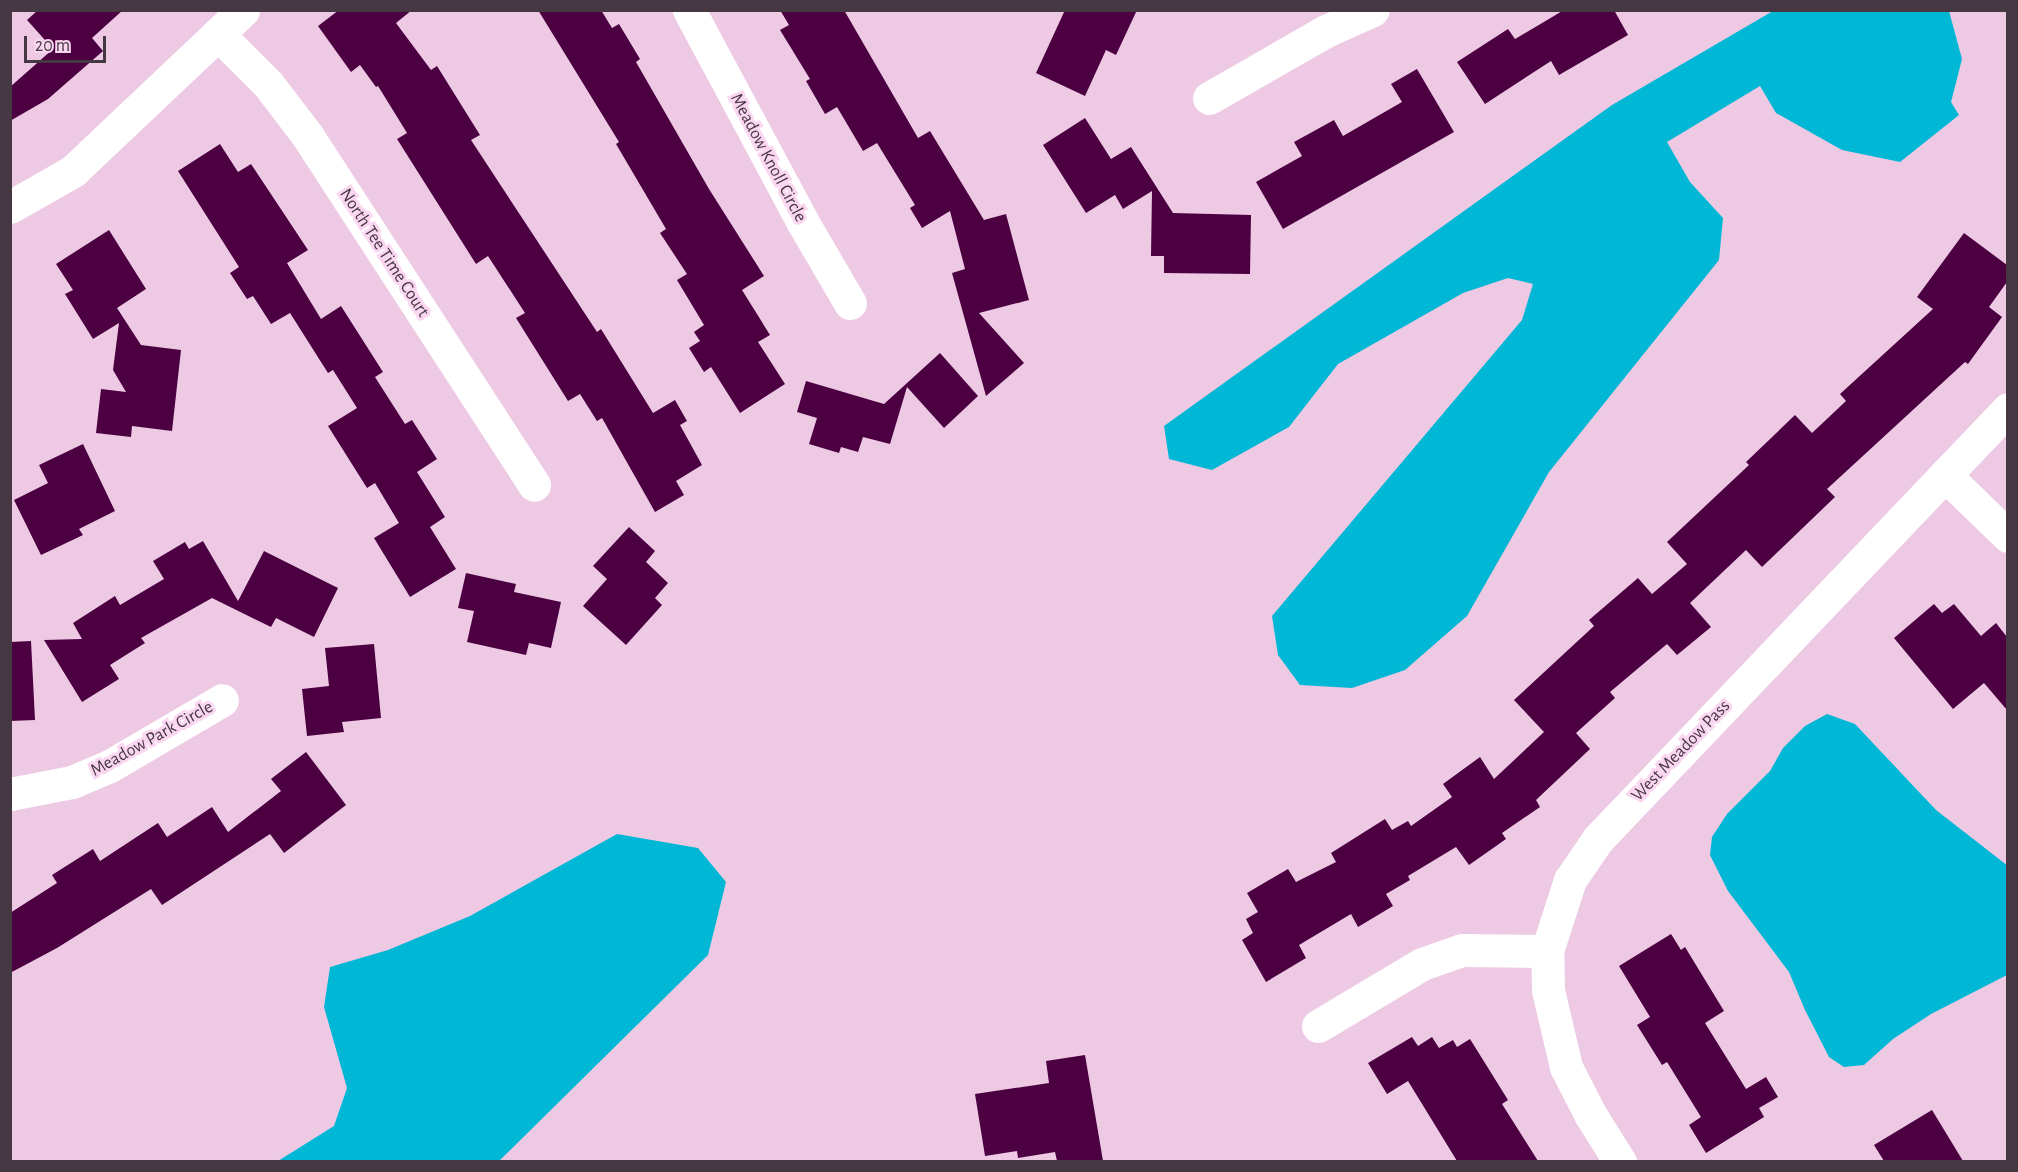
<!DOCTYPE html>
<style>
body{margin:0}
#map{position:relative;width:2018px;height:1172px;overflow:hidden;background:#edc9e4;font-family:"Alegreya Sans",sans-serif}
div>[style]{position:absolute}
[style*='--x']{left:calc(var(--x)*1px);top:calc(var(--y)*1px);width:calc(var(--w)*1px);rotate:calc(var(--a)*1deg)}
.water>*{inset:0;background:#00b7d5}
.building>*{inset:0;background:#4c0042}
.minor>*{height:33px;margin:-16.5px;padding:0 16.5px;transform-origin:16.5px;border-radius:16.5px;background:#fff}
span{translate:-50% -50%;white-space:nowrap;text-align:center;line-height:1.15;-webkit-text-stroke:6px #fbd6f1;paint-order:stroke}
.street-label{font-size:18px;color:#463843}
.frame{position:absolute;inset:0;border:12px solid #463843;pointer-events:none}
.scale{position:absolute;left:24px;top:36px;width:82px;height:27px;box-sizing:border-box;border:3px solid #463843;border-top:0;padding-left:8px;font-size:18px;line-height:21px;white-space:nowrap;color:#463843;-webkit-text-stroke:4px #fbd6f1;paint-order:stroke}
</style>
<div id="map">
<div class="water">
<div style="clip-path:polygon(1773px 11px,1949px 11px,1962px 59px,1951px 102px,1959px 115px,1900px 162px,1842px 150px,1776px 113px,1760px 86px,1667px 142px,1690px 182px,1723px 218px,1719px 260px,1549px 472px,1467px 616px,1405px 670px,1352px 688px,1300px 685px,1278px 655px,1272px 616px,1522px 320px,1533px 284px,1508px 278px,1463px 293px,1338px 364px,1289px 427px,1212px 470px,1169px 459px,1164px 426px,1612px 105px)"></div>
<div style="clip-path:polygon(1827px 714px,1855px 724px,1936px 810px,2008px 866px,2007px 975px,1931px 1014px,1893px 1039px,1864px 1065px,1844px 1067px,1829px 1057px,1805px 1010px,1789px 972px,1728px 891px,1710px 855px,1712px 837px,1727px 814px,1770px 771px,1783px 748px,1805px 726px)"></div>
<div style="clip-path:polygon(617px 834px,698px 848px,726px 882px,708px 955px,499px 1161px,278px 1161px,334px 1126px,347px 1088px,324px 1007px,330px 967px,388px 950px,470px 916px)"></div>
</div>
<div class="building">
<div style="clip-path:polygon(38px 10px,123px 10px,92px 38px,103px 51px,48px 99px,10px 121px,10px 87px,53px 49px,27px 20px)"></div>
<div style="clip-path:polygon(339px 10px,412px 10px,396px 23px,431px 70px,437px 66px,480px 135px,471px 140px,597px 332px,601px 329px,653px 413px,675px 400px,687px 421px,680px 425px,702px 465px,676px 481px,684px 495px,655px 512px,602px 418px,597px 421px,580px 394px,568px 401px,516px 318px,525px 313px,488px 256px,476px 264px,397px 139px,407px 133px,378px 86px,376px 87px,360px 65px,351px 72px,318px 26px)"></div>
<div style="clip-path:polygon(538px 10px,601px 10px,612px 28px,619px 24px,640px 59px,636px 62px,709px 189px,764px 276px,742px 290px,770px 335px,758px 342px,785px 384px,740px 413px,711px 367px,704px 372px,689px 348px,700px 341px,694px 332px,704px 325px,677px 280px,687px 274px,660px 233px,666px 229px,616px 144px,619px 142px)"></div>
<div style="clip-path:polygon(780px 10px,844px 10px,918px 138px,930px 131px,984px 220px,1006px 214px,1029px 300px,979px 313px,1024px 363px,986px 396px,952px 273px,965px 269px,950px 211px,922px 228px,910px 208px,915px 205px,877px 143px,863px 151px,837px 107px,825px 114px,806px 81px,810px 79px,780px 30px,789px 25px)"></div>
<div style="clip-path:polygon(1065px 10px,1137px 10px,1116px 55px,1106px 50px,1085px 96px,1036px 73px)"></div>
<div style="clip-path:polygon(1564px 10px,1614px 10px,1628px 35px,1559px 75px,1551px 61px,1485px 104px,1457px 62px,1508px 29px,1515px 39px)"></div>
<div style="clip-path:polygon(1417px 69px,1454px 132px,1283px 229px,1256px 182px,1302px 156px,1294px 142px,1334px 120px,1343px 136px,1402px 102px,1391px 84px)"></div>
<div style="clip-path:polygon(1085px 118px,1111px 159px,1131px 147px,1173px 213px,1251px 215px,1250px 274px,1164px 273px,1164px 256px,1151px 256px,1152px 191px,1123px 209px,1115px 195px,1086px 213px,1043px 145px)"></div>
<div style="clip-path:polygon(220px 144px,238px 172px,251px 164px,308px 250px,287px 263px,321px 319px,341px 306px,383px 372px,375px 377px,405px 424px,412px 420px,437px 459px,417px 472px,445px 517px,430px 527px,456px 569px,410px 597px,374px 538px,399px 523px,375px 483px,367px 488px,328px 426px,357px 408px,333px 370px,328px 373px,290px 313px,271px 324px,253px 296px,247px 299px,230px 273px,239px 267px,178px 171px)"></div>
<div style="clip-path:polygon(109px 230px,146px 289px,117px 308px,141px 345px,181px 350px,172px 431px,132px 426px,131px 437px,96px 433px,101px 389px,126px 392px,113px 370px,119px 323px,93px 339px,65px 294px,73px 290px,56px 264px)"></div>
<div style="clip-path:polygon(1964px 233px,2007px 265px,2007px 282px,1989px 307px,2002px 317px,1968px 364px,1965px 362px,1827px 489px,1835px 497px,1762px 567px,1746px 550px,1690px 603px,1711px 627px,1677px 655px,1667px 644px,1610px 692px,1615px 698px,1576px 733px,1590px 749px,1536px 800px,1540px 807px,1502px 833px,1506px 839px,1469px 865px,1456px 847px,1408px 876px,1410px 880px,1386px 894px,1393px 906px,1358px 927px,1351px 914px,1299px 945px,1306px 958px,1266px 982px,1242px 940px,1253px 933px,1246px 919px,1258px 912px,1247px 893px,1288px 869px,1296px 882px,1336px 862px,1331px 853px,1385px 819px,1392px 830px,1408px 821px,1411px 826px,1452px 797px,1443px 784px,1480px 757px,1494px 779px,1544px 732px,1514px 700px,1594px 626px,1589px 620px,1638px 578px,1652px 594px,1687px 564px,1667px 542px,1749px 465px,1746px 462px,1795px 415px,1812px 433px,1846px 401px,1840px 394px,1933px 309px,1917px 297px)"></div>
<div style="clip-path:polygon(940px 353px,978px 396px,944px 428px,907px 387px,890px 444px,863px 437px,858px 452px,841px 447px,839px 453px,809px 444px,817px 418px,797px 412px,806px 381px,884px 404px)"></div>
<div style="clip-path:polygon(83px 444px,115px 511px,79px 529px,83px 535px,41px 555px,14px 500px,48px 483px,39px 465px)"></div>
<div style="clip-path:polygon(629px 527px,655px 551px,646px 562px,668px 583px,655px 598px,662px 605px,626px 645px,583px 606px,607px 579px,593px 566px)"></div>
<div style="clip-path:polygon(203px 541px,238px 601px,264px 551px,338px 588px,314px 637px,276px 618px,271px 627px,212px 598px,141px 638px,145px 643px,110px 665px,119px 679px,82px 702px,44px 640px,82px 639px,73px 623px,115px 596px,120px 605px,164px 579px,153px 561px,185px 542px,189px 549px)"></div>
<div style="clip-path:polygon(466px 573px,516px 584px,514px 592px,561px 602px,551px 648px,529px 643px,526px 655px,467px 642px,474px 611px,458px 608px)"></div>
<div style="clip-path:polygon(1934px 604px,1942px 613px,1954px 604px,1981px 636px,1996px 623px,2007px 637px,2007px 710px,1984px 683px,1953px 709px,1894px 638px)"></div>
<div style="clip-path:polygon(31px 641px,35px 720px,10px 721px,10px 642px)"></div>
<div style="clip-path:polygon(374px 644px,381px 718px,342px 722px,344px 732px,307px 736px,302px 689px,329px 686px,325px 648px)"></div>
<div style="clip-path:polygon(306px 752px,346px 805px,284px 853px,270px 834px,162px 905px,151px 889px,57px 948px,10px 973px,10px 913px,57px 883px,52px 875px,93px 849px,100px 861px,158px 823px,167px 837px,212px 807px,228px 832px,281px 791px,271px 779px)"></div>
<div style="clip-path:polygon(1671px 934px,1681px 950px,1685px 947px,1724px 1011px,1705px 1023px,1746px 1089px,1766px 1077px,1778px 1097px,1759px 1108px,1764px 1117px,1706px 1153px,1689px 1125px,1701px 1117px,1667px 1062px,1662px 1065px,1637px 1025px,1650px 1017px,1619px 966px)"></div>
<div style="clip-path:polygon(1412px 1037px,1418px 1046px,1432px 1037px,1439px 1048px,1453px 1040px,1457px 1047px,1470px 1039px,1508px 1100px,1502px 1104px,1538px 1161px,1457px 1161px,1408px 1081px,1387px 1094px,1368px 1063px)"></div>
<div style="clip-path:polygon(1085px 1055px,1103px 1161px,1057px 1161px,1055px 1152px,1018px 1158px,1017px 1151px,985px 1156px,975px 1094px,1049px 1083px,1046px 1061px)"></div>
<div style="clip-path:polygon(1932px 1110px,1963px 1161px,1884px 1161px,1874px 1145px)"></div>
</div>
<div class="minor">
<div style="--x:689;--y:10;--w:239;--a:61.8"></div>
<div style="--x:802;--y:221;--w:95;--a:59.7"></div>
<div style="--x:218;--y:34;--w:71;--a:45"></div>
<div style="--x:268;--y:84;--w:64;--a:52.6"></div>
<div style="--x:307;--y:135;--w:417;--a:57"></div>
<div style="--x:1209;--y:98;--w:135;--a:-29.8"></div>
<div style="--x:1326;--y:31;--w:51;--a:-24.1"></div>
<div style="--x:10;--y:207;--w:73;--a:-29.7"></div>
<div style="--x:73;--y:171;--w:234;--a:-43.4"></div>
<div style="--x:1945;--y:475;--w:88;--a:44.1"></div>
<div style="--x:10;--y:794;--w:63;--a:-11"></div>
<div style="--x:72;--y:782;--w:39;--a:-23"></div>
<div style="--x:108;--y:767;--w:132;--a:-30.4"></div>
<div style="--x:1318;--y:1026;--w:121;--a:-30.8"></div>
<div style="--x:1422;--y:964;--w:42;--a:-19.3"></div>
<div style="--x:1462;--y:950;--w:85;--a:0.7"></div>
<div style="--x:1620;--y:1162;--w:57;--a:-122"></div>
<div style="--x:1590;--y:1114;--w:53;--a:-117.1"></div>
<div style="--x:1566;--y:1067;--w:79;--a:-103.2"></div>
<div style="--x:1548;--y:990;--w:39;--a:-91"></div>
<div style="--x:1547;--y:951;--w:75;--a:-72.1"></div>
<div style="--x:1570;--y:880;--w:50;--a:-55.7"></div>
<div style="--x:1598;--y:839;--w:594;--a:-46.36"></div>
</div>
<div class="street-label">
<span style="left:768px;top:158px;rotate:62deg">Meadow Knoll Circle</span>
<span style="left:384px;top:253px;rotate:57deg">North Tee Time Court</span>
<span style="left:152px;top:739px;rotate:-29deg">Meadow Park Circle</span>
<span style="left:1681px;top:751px;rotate:-46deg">West Meadow Pass</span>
</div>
<div class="frame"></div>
<div class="scale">20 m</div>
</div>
